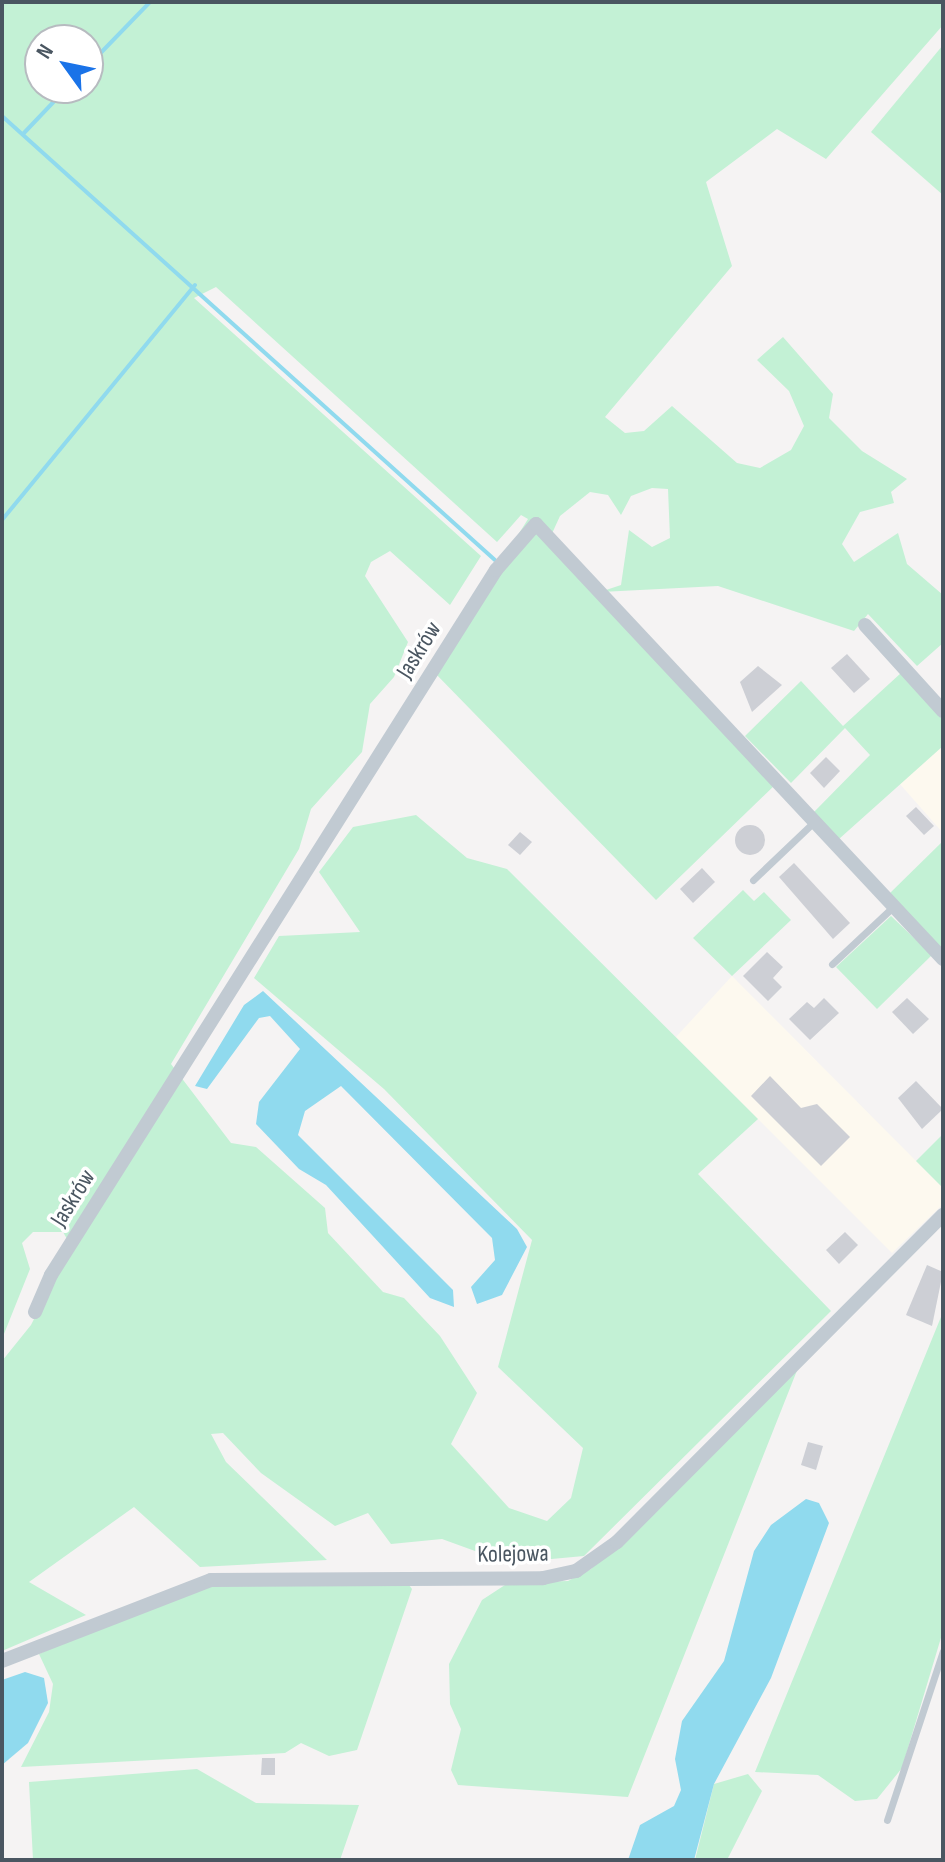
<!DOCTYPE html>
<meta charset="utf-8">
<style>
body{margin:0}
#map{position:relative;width:945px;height:1862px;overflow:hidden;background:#f5f3f3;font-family:"Sofia Sans Condensed",sans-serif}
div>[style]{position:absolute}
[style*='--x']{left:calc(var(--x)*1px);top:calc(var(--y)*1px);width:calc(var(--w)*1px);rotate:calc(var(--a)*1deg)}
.commercial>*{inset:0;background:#fdf9ef}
.green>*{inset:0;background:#c3f1d5}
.water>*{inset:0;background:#90daee}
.stream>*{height:4px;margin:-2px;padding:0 2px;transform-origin:2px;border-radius:2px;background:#90daee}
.building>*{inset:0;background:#cdcfd5}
.round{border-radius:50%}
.lane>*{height:7px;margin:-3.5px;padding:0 3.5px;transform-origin:3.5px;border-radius:3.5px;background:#c1cad2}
.street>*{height:14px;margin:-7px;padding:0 7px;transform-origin:7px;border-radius:7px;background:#c1cad2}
span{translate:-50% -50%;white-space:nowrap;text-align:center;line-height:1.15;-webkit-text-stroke:7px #fff;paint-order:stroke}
.street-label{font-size:24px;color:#4a5661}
.frame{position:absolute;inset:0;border:4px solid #4a5661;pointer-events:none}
.north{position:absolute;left:24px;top:24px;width:80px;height:80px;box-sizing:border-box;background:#fff;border:2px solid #b7bbc0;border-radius:50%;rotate:303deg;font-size:22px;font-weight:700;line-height:32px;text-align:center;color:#4a5661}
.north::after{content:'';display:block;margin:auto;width:28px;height:36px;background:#1a73e8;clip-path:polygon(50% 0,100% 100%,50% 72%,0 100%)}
</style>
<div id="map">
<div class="commercial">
<div style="clip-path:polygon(943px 746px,943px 833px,899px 783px)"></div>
<div style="clip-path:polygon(732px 976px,943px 1188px,943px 1204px,892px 1253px,676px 1037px)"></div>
</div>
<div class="green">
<div style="clip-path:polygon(evenodd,2px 2px,943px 2px,943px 25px,826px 159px,777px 129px,706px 182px,732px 266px,605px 417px,625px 433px,644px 431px,672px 406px,737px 463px,760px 468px,791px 450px,804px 426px,789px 391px,757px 360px,783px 337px,833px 394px,829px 418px,862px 451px,907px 479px,891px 492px,894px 503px,860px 512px,842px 544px,854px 562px,898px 533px,907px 564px,943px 595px,943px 643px,917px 666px,868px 614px,854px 631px,718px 586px,601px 592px,777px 783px,656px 900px,433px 671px,528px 519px,521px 515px,497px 542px,216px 287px,194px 298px,481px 556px,450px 605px,390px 551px,371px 562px,365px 576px,408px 642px,394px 677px,370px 704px,362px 752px,311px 809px,299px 849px,171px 1064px,231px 1143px,256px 1147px,325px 1208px,328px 1233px,383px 1292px,404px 1298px,440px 1336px,477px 1393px,451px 1444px,509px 1508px,547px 1521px,571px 1498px,583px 1448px,498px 1367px,532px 1240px,384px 1089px,254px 978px,279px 936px,360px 932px,319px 872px,353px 827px,416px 815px,467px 858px,507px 869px,758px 1119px,698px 1174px,831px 1311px,584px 1556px,508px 1563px,442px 1539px,391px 1544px,368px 1513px,335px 1526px,261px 1473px,223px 1433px,211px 1434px,226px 1462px,327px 1560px,200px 1567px,134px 1507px,29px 1582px,86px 1615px,2px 1651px,2px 1361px,31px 1325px,71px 1246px,63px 1232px,33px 1232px,22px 1243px,30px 1269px,2px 1339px,2px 2px,40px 40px,88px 40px,88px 88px,40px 88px,40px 40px,2px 2px,652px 488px,668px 489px,670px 538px,652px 547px,629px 530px,621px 585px,600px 592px,549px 540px,560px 516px,590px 492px,608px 495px,621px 515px,631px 496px,652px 488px)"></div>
<div style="clip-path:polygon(943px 45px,943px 195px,871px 132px)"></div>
<div style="clip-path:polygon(901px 673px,943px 720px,943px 746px,839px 839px,814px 812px,870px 755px,845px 728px,791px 783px,745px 736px,801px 681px,843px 726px)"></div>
<div style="clip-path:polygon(943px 841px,943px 952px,889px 894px)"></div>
<div style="clip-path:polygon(743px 890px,754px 901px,764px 892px,791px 920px,732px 976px,693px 938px)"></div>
<div style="clip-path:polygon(891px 916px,932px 955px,877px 1009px,836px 967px)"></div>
<div style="clip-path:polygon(943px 1134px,943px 1188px,916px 1161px)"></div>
<div style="clip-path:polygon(943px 1312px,943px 1631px,902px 1768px,877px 1799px,855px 1801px,818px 1775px,755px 1772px)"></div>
<div style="clip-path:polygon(798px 1368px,628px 1797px,458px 1785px,451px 1770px,461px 1729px,450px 1704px,449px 1664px,482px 1600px,508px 1583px,568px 1581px,591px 1569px)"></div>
<div style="clip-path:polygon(245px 1579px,406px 1581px,412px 1589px,357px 1750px,329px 1756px,301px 1743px,285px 1753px,21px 1767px,49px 1712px,53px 1684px,39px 1654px,178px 1591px)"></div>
<div style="clip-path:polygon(197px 1769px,256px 1803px,359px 1805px,340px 1860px,33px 1860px,29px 1782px)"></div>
<div style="clip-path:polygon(748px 1774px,762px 1791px,727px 1860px,695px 1860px,714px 1784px)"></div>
</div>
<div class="water">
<div style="clip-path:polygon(263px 991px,517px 1229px,527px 1247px,502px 1295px,477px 1304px,471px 1287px,495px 1260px,492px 1238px,341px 1086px,305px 1111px,298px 1135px,453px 1290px,454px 1307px,430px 1298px,326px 1185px,299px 1169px,256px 1124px,259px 1102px,300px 1049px,270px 1016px,259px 1018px,207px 1089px,195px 1086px,244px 1005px)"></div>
<div style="clip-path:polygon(806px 1499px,819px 1503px,829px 1523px,771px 1678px,714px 1784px,694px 1860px,628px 1860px,640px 1825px,674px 1806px,681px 1790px,675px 1759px,682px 1721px,724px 1661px,754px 1551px,771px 1525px)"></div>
<div style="clip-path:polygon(25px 1672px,44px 1678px,48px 1703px,28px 1743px,2px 1765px,2px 1680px)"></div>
</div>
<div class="stream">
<div style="--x:88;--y:66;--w:89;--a:-45.9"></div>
<div style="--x:2;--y:116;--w:663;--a:42.01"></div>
<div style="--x:23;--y:134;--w:64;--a:-46.3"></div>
<div style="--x:2;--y:520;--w:304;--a:-50.6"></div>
</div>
<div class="building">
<div style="clip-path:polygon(847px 654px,870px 679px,854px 693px,831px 668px)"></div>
<div style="clip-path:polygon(758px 666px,782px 685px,752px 712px,740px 682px)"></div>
<div style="clip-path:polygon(826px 757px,840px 771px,824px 788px,810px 773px)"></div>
<div style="clip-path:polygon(916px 807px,934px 826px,924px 835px,906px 816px)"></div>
<div class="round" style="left:735px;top:825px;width:30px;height:30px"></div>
<div style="clip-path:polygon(520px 832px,532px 842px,520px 855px,508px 845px)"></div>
<div style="clip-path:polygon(794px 863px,850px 923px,833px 939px,779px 877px)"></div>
<div style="clip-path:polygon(702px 868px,715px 882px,693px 903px,680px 889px)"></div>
<div style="clip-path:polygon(767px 952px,783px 967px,773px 978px,782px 987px,768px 1001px,743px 976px)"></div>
<div style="clip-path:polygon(824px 998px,839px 1013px,810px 1040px,789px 1019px,807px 1002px,814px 1008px)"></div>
<div style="clip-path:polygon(907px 998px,929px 1019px,913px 1034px,892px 1012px)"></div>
<div style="clip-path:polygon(770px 1076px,801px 1108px,817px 1104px,850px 1137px,821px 1166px,751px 1096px)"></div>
<div style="clip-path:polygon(916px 1081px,943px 1109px,922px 1129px,898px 1098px)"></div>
<div style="clip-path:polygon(845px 1232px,858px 1245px,839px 1264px,826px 1250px)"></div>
<div style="clip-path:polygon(927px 1265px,943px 1272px,932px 1326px,906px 1315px)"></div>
<div style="clip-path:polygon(808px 1442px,823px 1446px,816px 1470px,801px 1465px)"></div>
<div style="clip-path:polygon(262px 1758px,275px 1758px,275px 1775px,261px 1775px)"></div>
</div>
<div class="lane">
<div style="--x:753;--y:880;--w:84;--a:-43.6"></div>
<div style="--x:832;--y:964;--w:85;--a:-43.1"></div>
<div style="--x:887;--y:1820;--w:178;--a:-71.7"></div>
</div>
<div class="street">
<div style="--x:865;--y:625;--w:116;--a:47.8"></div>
<div style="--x:35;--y:1312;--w:40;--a:-66.6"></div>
<div style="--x:51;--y:1275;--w:834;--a:-57.74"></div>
<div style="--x:496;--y:570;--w:61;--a:-49"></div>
<div style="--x:536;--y:524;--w:596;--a:46.9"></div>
<div style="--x:2;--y:1661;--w:224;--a:-21.2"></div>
<div style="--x:211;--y:1580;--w:332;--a:-0.3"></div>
<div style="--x:543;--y:1578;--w:34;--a:-12"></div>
<div style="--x:576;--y:1571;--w:50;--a:-35.3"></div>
<div style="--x:617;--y:1542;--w:462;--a:-45.1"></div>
</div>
<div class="street-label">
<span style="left:419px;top:650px;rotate:-58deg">Jaskrów</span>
<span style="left:73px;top:1198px;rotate:-58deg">Jaskrów</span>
<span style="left:513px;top:1554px;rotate:-1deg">Kolejowa</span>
</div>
<div class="frame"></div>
<div class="north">N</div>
</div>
